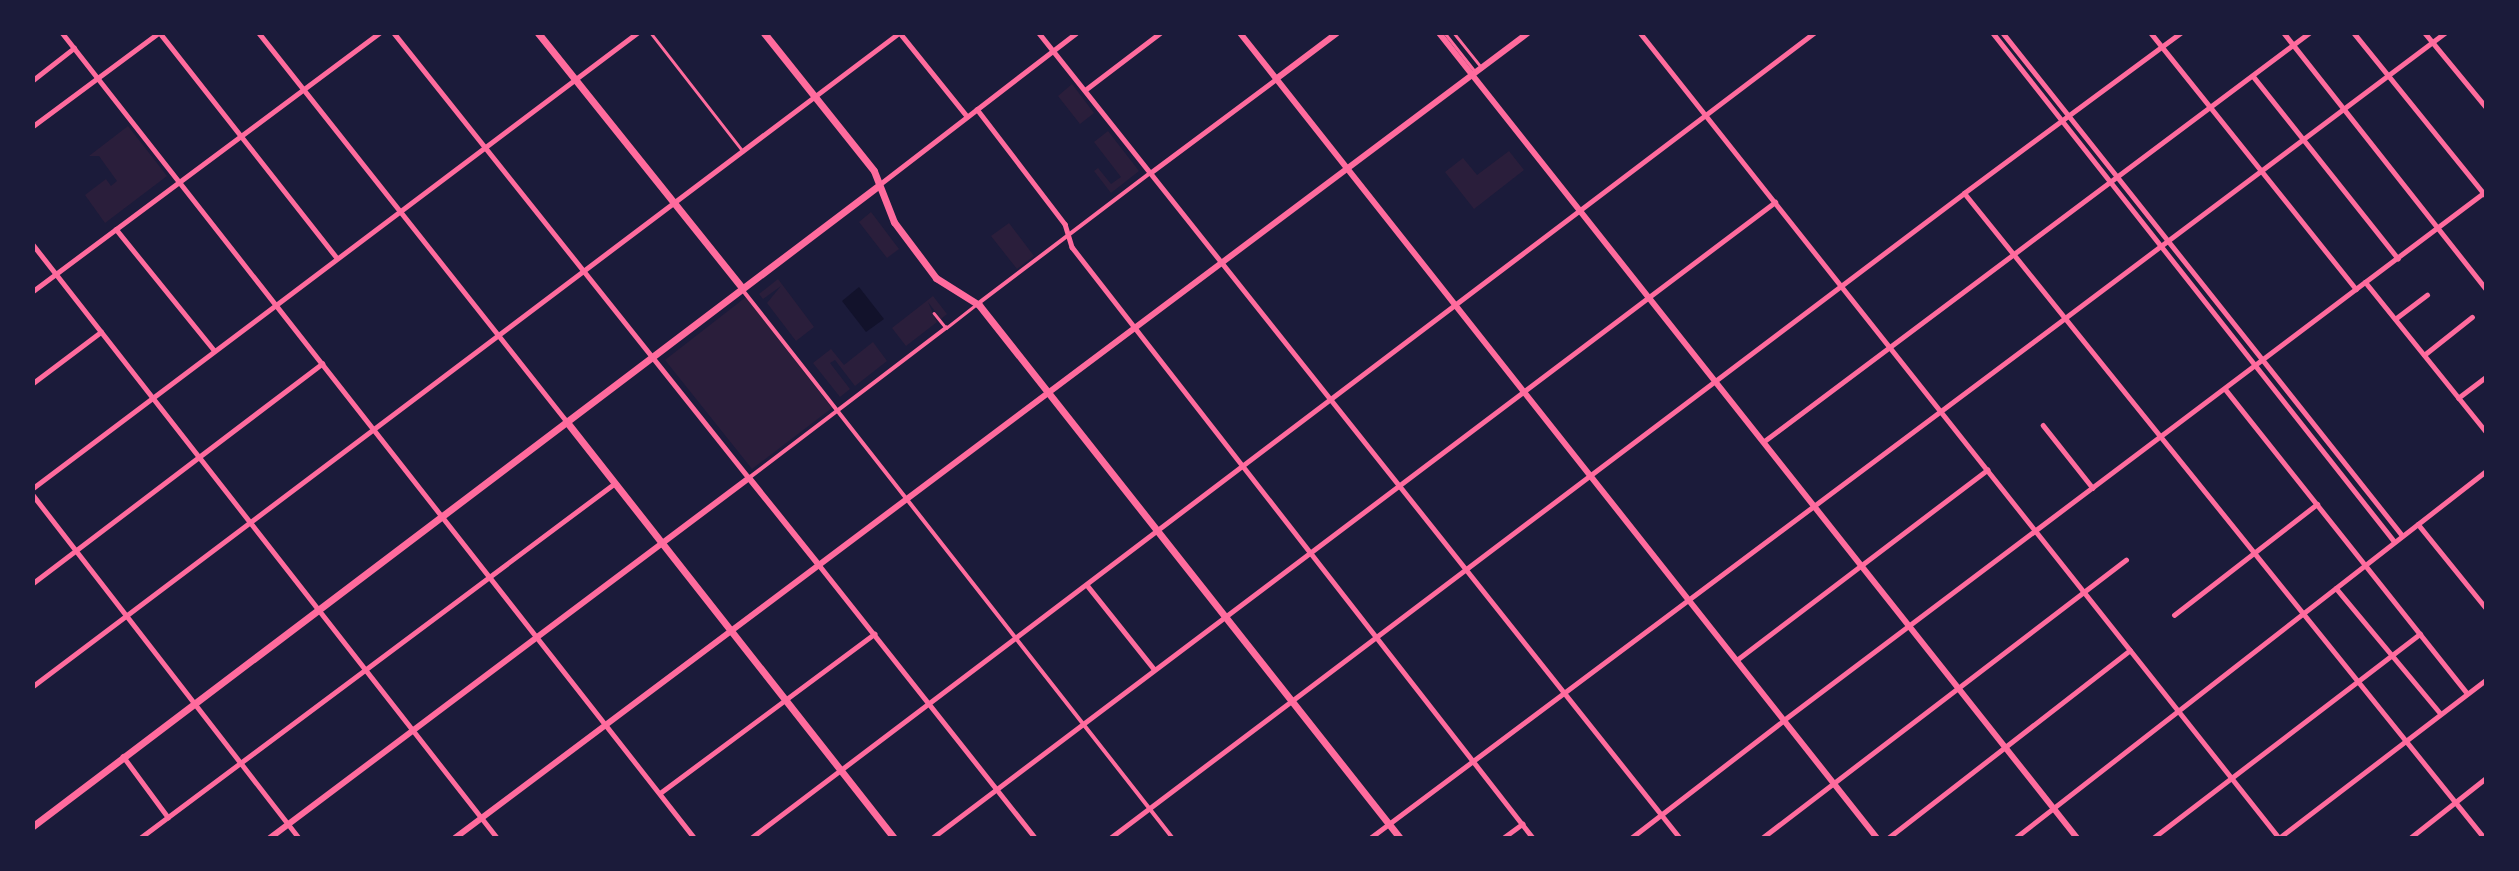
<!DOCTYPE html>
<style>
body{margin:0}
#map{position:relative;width:2519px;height:871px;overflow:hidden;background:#1b1b3a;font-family:Barlow,sans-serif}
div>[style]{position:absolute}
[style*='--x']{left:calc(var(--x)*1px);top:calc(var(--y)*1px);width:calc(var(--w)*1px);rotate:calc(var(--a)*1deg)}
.green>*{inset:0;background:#2a1e3b}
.water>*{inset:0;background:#12122b}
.service>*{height:2.5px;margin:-1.25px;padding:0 1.25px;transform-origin:1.25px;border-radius:1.25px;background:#ff6b9d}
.pedestrian>*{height:3.5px;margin:-1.75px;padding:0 1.75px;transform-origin:1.75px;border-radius:1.75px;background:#ff6b9d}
.minor>*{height:4.5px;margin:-2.25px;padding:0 2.25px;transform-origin:2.25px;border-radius:2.25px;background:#ff6b9d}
.tertiary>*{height:5px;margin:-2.5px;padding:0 2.5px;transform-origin:2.5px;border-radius:2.5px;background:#ff6b9d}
.secondary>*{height:6px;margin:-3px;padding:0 3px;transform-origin:3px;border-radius:3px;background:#ff6b9d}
.primary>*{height:7px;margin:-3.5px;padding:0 3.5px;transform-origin:3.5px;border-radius:3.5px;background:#ff6b9d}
span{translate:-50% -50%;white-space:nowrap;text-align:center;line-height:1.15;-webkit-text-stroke:6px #1b1b3a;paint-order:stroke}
.frame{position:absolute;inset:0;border:35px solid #1b1b3a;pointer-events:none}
</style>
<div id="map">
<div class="green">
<div style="clip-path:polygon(1072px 84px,1094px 113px,1080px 124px,1058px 96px)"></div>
<div style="clip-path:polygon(128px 126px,167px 176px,105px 223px,85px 195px,106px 179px,111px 186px,117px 181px,99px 156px,89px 156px)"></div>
<div style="clip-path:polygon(1108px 131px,1139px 171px,1111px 193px,1094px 171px,1098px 168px,1111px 184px,1121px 177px,1094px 142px)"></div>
<div style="clip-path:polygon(1509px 151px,1524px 170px,1474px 209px,1445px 172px,1463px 158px,1477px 175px)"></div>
<div style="clip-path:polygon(871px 212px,899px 249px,887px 258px,859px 222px)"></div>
<div style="clip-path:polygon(1009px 223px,1034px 256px,1017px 269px,991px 236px)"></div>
<div style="clip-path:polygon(778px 279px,814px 327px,796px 341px,767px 303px,781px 286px,763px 299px,759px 294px)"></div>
<div style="clip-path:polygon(933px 296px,947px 314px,941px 319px,928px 302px,937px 322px,906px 346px,892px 328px)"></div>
<div style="clip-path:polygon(746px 297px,832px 408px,752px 469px,665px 360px)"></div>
<div style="clip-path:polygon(873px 342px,887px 361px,855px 386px,835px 360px,830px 363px,850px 389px,840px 397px,813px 363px,831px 349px,844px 365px)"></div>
</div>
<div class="water">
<div style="clip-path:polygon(859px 287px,884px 319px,866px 332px,842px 301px)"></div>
</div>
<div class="service">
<div style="--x:651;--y:33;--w:150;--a:52.1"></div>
<div style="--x:1445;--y:33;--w:47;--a:51.9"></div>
<div style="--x:1454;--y:33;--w:45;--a:51.3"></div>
<div style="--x:934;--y:313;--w:19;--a:51"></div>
<div style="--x:946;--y:328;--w:36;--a:-38"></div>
</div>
<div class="pedestrian">
<div style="--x:743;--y:290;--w:697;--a:51.88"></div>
<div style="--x:979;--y:303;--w:215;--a:-37.2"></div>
<div style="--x:749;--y:478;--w:248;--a:-37.3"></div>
</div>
<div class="minor">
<div style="--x:160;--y:33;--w:286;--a:51.8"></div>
<div style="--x:259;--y:33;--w:495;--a:51.6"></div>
<div style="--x:394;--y:33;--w:569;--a:51.42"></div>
<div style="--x:900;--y:33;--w:107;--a:51.1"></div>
<div style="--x:1039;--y:33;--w:1029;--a:51.47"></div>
<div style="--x:1993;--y:33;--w:647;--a:51.71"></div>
<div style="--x:2003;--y:33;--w:641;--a:51.52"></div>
<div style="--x:2151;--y:33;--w:328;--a:51.3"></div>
<div style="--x:2284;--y:33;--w:326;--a:51.7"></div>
<div style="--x:2354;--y:33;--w:210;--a:51"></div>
<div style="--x:2425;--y:33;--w:96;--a:50.5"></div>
<div style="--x:2253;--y:76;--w:233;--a:51.5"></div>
<div style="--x:33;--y:80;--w:52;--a:-38"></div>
<div style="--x:1085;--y:90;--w:94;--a:-37.2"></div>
<div style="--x:977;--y:109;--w:145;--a:52.6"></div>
<div style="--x:1065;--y:224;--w:24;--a:73"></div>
<div style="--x:1072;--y:247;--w:750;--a:52.04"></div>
<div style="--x:33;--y:126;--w:156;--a:-36.6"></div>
<div style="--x:1150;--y:173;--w:157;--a:-36.7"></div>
<div style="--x:880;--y:184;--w:247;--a:-37.6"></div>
<div style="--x:1964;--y:193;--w:269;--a:-36.5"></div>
<div style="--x:116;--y:229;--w:156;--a:51"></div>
<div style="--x:2365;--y:282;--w:150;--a:-36.9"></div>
<div style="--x:33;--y:291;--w:432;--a:-36.7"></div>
<div style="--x:2065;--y:318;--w:475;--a:-36.9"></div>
<div style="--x:2395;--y:319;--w:40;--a:-37"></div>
<div style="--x:2424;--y:355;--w:61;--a:-38.4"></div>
<div style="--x:33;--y:383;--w:85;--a:-36.9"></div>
<div style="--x:2226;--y:390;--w:387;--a:51.5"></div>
<div style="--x:2458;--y:398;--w:35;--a:-37"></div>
<div style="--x:2043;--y:425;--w:80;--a:51.6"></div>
<div style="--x:1763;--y:442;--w:682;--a:-36.84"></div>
<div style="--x:33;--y:488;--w:756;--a:-36.99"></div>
<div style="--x:33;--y:495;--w:434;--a:52.2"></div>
<div style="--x:2418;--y:524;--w:108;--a:51"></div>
<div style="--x:819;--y:565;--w:348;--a:51.6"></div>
<div style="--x:33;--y:583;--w:363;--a:-37.2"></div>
<div style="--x:1087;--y:585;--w:107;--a:51.4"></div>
<div style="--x:2336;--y:588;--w:163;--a:50.2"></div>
<div style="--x:2174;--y:615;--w:181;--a:-37.8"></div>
<div style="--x:1738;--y:659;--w:313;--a:-37.2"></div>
<div style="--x:33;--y:686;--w:1085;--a:-37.02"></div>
<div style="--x:123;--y:756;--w:76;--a:53.6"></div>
<div style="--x:660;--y:793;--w:267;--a:-36.6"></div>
<div style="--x:140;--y:838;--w:593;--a:-36.77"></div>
<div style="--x:751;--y:838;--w:1333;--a:-37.14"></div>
<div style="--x:932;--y:838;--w:1056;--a:-37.03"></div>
<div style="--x:1503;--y:838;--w:24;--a:-36"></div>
<div style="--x:1631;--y:838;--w:193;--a:-37.6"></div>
<div style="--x:1762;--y:838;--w:458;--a:-37.4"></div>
<div style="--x:1888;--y:838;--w:306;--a:-37.8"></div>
<div style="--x:2153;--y:838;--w:336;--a:-37.4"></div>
<div style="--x:2279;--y:838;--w:260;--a:-37.4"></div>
<div style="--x:2410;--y:838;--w:97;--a:-38.3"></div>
</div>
<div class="tertiary">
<div style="--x:62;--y:33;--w:1023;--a:51.86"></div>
<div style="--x:1640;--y:33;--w:1028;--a:51.56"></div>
<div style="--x:33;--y:245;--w:753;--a:51.96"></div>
<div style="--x:1785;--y:719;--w:726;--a:-37"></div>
<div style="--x:2365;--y:282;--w:193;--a:51.1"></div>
<div style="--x:1110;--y:838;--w:1070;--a:-37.06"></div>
<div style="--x:1964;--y:193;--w:829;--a:51.12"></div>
<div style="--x:1370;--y:838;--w:868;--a:-36.8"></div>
<div style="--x:2015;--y:838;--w:597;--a:-37.93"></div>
</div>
<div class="secondary">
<div style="--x:1240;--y:33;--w:1027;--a:51.65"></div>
<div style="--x:1439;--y:33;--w:1027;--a:51.6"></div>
<div style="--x:1276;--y:79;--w:76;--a:-37"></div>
<div style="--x:270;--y:838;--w:599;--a:-36.93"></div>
<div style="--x:749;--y:478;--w:112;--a:51.2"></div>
<div style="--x:455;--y:838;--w:1341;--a:-36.88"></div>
</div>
<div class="primary">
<div style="--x:538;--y:33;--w:327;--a:51.3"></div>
<div style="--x:764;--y:33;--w:176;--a:51.4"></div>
<div style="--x:874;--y:171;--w:55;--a:68.6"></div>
<div style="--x:894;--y:222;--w:70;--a:53.1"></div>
<div style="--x:936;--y:278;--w:51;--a:32.1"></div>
<div style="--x:979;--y:305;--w:679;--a:51.7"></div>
<div style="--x:566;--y:421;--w:531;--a:51.81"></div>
<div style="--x:33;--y:826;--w:1060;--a:-37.14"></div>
</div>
<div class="frame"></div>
</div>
